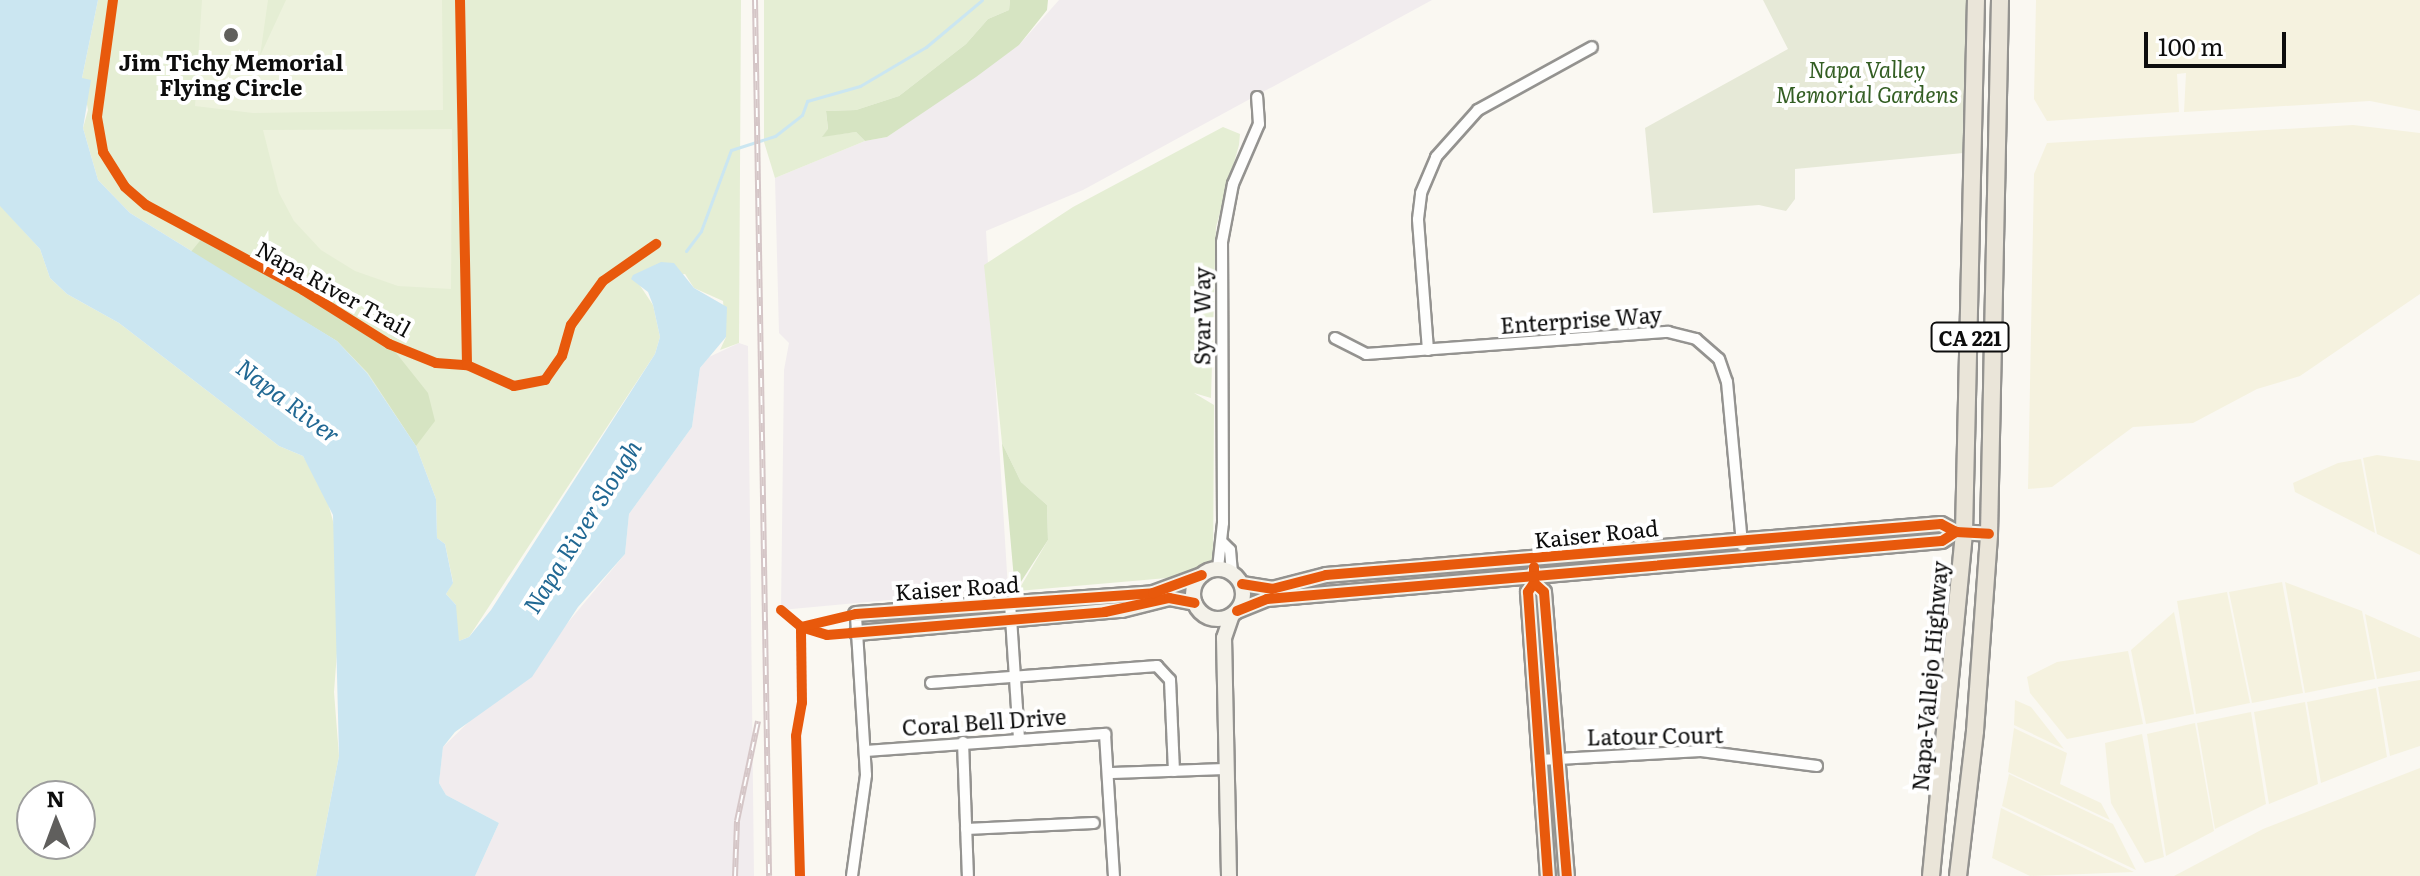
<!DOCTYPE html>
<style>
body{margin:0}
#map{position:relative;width:2420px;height:876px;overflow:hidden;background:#faf8f2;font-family:Literata,serif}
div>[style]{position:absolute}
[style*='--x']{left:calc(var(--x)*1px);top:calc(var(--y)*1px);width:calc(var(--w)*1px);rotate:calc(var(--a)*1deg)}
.industrial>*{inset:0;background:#f1ecee}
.farmland>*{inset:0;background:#f5f2df}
.green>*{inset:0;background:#e5eed4}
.forest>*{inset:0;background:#d6e4c2}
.cemetery>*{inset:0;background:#e6e9d7}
.pitch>*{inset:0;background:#edf2dd}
.water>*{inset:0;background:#cbe6f1}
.stream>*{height:3px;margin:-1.5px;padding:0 1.5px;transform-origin:1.5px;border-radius:1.5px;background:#cbe6f1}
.roads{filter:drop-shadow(2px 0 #949390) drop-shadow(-2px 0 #949390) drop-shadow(0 2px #949390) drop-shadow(0 -2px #949390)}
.street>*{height:10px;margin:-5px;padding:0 5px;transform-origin:5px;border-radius:5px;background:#fefefd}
.secondary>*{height:14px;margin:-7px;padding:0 7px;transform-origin:7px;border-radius:7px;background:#f4f2ea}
.secondary>.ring{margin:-7px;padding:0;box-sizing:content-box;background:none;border:14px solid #f4f2ea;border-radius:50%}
.primary>*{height:16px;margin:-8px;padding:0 8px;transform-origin:8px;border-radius:8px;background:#eae5d9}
.rail>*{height:6px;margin-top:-3px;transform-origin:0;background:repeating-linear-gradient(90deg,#fff 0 9px,#d5c6c7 0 18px);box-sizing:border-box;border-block:2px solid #d5c6c7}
.cycleway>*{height:10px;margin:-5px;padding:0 5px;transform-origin:5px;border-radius:5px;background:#e8590c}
.dots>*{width:22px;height:22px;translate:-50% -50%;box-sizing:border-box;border:4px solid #fff;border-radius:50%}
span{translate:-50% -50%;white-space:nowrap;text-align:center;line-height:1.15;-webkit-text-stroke:8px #fff;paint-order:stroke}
.shield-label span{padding:2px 6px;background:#fff;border:2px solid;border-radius:6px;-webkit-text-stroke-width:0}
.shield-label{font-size:20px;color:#0d0d0d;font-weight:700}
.poi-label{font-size:22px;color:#0d0d0d;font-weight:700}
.park-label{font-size:22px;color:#335e23;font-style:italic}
.street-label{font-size:22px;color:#0d0d0d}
.water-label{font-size:24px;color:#216893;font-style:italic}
.north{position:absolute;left:16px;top:780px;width:80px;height:80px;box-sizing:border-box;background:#fff;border:2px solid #9e9e9e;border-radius:50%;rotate:359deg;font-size:22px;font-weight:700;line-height:32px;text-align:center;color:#0d0d0d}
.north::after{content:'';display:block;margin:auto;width:28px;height:36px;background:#605f5d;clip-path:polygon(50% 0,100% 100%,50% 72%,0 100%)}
.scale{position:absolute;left:2144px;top:32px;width:142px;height:36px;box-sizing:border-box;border:4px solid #0d0d0d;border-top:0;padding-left:10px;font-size:24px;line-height:28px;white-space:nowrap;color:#0d0d0d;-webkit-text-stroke:6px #fff;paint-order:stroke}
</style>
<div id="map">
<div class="industrial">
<div style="clip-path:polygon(1059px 0,1432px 0,1083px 190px,986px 231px,1008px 589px,781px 610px,784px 370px,789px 343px,779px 333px,775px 178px,865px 141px,887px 137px,1019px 45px)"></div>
<div style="clip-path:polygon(739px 343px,748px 346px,754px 876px,475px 876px,499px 823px,446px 795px,439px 783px,443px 747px,555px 638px,625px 554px,629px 514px,692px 427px,700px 368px,709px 357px)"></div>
</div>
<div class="farmland">
<div style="clip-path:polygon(2036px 0,2420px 0,2420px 111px,2370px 101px,2184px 112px,2186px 73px,2177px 74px,2179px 112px,2047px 121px,2034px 99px)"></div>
<div style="clip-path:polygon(2353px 125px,2420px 133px,2420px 294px,2300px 376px,2257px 389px,2193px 423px,2133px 427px,2052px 487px,2028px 489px,2034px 174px,2047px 143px)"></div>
<div style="clip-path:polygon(2377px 455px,2420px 461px,2420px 555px,2377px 534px,2363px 458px)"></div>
<div style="clip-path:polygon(2361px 459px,2375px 533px,2295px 492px,2293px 483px,2338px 463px)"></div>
<div style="clip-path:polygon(2282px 582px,2303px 693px,2252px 703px,2229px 592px)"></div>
<div style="clip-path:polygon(2285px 582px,2362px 611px,2375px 679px,2305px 693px)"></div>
<div style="clip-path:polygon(2227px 592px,2250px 703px,2196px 714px,2177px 601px)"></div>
<div style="clip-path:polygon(2174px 612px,2194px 714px,2146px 724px,2131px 650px)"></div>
<div style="clip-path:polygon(2365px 614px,2420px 638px,2420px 671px,2377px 679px)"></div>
<div style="clip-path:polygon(2128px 651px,2143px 724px,2067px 739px,2030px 693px,2027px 677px,2057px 662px)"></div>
<div style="clip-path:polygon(2420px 680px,2420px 746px,2390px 756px,2378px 687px)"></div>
<div style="clip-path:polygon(2376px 688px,2387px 757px,2321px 783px,2307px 702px)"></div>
<div style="clip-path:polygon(2015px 700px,2031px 707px,2064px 749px,2014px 725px)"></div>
<div style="clip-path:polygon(2305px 702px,2318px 784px,2269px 804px,2254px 712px)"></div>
<div style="clip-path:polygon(2251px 712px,2266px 804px,2215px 829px,2197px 723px)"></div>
<div style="clip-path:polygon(2195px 723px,2214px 831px,2166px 856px,2147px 734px)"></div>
<div style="clip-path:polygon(2014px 728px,2067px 753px,2060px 784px,2101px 803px,2110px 820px,2008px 772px)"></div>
<div style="clip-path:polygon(2142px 734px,2164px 857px,2145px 863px,2111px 803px,2105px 743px)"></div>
<div style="clip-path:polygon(2420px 768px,2420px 876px,2174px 876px,2263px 829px)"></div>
<div style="clip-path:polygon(2009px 774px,2113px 824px,2136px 870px,2002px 806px)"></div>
<div style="clip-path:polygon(2001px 808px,2134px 872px,2030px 876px,1992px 858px)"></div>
</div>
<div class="green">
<div style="clip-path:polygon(98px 0,741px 0,739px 343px,720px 350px,726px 337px,723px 301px,694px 288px,685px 274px,637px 281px,653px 305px,660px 337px,655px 354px,469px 637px,459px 641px,455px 636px,456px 605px,446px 594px,453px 582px,445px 544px,437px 538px,436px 499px,416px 446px,367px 373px,337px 341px,130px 213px,98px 180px,83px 128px,88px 110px,82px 78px)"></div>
<div style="clip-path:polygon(764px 0,1010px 0,1009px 10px,988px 19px,966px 44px,899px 96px,856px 110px,826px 111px,828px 130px,823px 136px,856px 132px,865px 141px,775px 178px,764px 142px)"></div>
<div style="clip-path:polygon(1223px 127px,1240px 134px,1239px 145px,1216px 227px,1211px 398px,1194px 393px,1214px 405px,1213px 574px,1018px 591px,1048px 540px,1047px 505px,1021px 482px,1002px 443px,984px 265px,1073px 207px)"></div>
<div style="clip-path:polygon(evenodd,0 205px,40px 249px,50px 278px,67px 294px,119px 323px,279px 446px,303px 456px,325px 492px,336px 532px,339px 626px,334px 692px,339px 756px,316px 876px,0 876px,0 205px,32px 796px,80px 796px,80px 844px,32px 844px,32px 796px)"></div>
</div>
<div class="forest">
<div style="clip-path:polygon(1010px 0,1048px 0,1047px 10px,1019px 45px,976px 77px,887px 137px,865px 141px,856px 132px,822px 137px,828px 129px,826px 111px,856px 110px,899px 96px,966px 44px,988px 19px,1009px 10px)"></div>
<div style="clip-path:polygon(203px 237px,389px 344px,428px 393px,435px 421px,416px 446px,368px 373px,337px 341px,190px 253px)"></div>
<div style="clip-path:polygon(1002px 443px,1021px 482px,1047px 505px,1048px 540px,1015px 591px)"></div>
</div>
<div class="cemetery">
<div style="clip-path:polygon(1763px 0,1976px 0,1974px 152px,1795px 169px,1795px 199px,1786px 211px,1759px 205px,1653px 213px,1645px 128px,1788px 49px)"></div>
</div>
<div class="pitch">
<div style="clip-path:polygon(202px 0,268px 0,260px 56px,286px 0,442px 0,443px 110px,253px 113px,195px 106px)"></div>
<div style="clip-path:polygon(452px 129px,451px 289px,398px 286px,355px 271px,321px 250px,294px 221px,279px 193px,263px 130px)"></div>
</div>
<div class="water">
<div style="clip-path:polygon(0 0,98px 0,82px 78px,91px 80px,83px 128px,98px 180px,130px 213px,337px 341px,367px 373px,416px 446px,436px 499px,437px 538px,445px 544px,453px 583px,446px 594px,456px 605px,459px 641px,469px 637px,491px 610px,655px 354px,660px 337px,653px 305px,648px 292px,631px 279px,633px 275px,661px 262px,674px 263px,694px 288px,727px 307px,726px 337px,700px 368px,692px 427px,629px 514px,625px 554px,578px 607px,532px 677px,455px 732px,443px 747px,439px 783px,446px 795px,499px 823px,475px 876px,316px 876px,339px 756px,333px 515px,303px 456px,279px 446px,119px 323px,67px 294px,50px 278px,40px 249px,0 206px)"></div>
</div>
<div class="stream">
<div style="--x:686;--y:251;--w:25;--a:-53"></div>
<div style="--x:701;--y:231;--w:86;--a:-69.7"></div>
<div style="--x:731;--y:150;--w:46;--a:-17.7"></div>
<div style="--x:775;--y:136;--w:34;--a:-38"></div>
<div style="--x:802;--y:115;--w:15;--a:-70"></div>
<div style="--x:807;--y:101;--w:55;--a:-15.8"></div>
<div style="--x:860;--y:86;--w:77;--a:-30.6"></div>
<div style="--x:926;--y:47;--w:73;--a:-40"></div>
</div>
<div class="roads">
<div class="street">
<div style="--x:1335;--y:338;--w:35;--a:27"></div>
<div style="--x:1366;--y:354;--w:303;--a:-4.2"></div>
<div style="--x:1668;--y:332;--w:29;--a:14"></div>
<div style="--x:1696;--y:339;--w:30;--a:41"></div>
<div style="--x:1719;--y:359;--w:24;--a:71"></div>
<div style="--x:1727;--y:382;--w:164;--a:84.7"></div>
<div style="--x:1428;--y:350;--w:131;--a:-94.4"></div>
<div style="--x:1418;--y:219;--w:26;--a:-83"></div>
<div style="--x:1421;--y:193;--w:39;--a:-67"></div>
<div style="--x:1436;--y:157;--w:63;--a:-48.2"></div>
<div style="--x:1478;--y:110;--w:130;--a:-28.9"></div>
<div style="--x:1223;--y:543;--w:10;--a:45"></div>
<div style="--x:1230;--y:550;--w:22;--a:85"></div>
<div style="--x:1218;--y:568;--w:45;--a:-83.7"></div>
<div style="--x:1223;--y:523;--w:281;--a:-90.2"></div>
<div style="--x:1222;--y:242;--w:59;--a:-79.3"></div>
<div style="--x:1233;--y:184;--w:65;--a:-66.6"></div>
<div style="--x:1259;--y:124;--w:27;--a:-94"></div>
<div style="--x:1010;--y:603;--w:135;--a:86.2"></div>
<div style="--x:931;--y:683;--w:227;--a:-4.3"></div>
<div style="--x:1157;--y:666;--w:19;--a:47"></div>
<div style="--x:1170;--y:680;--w:91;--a:87.5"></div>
<div style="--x:963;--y:742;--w:134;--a:87.9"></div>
<div style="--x:867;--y:751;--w:239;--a:-4.1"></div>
<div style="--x:1105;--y:734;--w:142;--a:86.4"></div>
<div style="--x:1540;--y:760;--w:161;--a:-3.2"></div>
<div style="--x:1701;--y:751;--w:117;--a:7.4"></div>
<div style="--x:1110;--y:773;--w:117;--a:-2"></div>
<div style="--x:966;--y:829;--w:128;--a:-2.7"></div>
<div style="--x:852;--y:876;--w:102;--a:-82.1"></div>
<div style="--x:866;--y:775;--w:161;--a:-93.6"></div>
</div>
<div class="secondary">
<div class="ring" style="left:1193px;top:569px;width:36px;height:36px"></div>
<div style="--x:1534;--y:572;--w:11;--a:90"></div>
<div style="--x:1534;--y:583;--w:11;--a:124"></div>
<div style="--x:1528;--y:592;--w:285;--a:86"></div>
<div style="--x:1534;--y:583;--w:13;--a:42"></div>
<div style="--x:1544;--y:592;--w:285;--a:85.4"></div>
<div style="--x:1242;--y:584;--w:30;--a:9"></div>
<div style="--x:1272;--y:589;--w:56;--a:-14.5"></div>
<div style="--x:1326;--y:575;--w:617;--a:-4.74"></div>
<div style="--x:1941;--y:524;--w:17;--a:28"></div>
<div style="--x:1956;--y:532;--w:33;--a:3"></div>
<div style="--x:1237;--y:611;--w:32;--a:-22"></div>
<div style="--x:1267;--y:599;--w:677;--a:-4.91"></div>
<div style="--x:1942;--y:541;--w:17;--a:-33"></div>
<div style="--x:856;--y:614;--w:298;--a:-4"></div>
<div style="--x:1153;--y:593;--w:52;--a:-20.2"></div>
<div style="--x:857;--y:633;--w:266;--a:-5"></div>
<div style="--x:1122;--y:610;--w:49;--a:-14.3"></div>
<div style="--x:1169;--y:598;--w:26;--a:11"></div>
<div style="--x:1229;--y:876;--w:238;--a:-91.2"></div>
<div style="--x:1224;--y:638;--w:24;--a:-71"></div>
</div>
<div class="primary">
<div style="--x:1931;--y:876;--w:346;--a:-84.5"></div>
<div style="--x:1964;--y:532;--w:532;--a:-88.71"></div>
<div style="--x:1958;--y:876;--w:146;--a:-83.3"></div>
<div style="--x:1975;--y:731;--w:197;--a:-85.9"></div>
<div style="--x:1989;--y:534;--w:534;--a:-88.82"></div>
</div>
</div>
<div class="rail">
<div style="--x:755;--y:0;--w:876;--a:89.08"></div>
<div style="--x:735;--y:876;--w:55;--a:-87.9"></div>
<div style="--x:737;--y:821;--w:102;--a:-78.1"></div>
</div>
<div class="cycleway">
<div style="--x:113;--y:0;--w:118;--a:97.8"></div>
<div style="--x:97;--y:117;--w:36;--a:80"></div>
<div style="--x:103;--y:152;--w:41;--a:57.8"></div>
<div style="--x:125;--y:187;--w:28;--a:41"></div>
<div style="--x:146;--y:205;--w:179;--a:28.4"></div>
<div style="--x:303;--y:290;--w:102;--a:32.1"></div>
<div style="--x:389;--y:344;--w:51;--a:22"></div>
<div style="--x:436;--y:363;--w:31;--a:4"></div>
<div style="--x:460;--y:0;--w:365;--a:88.9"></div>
<div style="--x:467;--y:365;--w:51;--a:24.1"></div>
<div style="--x:514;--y:386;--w:32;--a:-11"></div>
<div style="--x:545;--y:380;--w:29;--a:-55"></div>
<div style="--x:562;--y:356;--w:32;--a:-74"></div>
<div style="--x:571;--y:325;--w:54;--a:-54"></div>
<div style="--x:603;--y:281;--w:65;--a:-34.9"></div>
<div style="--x:1534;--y:567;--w:16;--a:90"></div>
<div style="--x:1534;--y:583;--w:11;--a:124"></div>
<div style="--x:1528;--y:592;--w:285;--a:86"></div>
<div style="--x:1534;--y:583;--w:13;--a:42"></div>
<div style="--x:1544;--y:592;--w:285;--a:85.4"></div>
<div style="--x:1242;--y:584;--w:30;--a:9"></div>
<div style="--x:1272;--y:589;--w:56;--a:-14.5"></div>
<div style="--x:1326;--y:575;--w:617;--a:-4.74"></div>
<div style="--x:1941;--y:524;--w:17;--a:28"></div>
<div style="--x:1956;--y:532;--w:33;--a:3"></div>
<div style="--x:781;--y:610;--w:26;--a:40"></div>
<div style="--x:801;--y:627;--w:27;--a:17"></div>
<div style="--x:827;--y:635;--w:279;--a:-4.7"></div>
<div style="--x:1105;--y:612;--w:66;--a:-12.3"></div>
<div style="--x:1169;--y:598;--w:26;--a:11"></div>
<div style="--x:1237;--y:611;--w:32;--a:-22"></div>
<div style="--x:1267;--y:599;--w:677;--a:-4.91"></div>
<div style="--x:1942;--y:541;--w:17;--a:-33"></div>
<div style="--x:801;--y:627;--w:57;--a:-13.3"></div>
<div style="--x:856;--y:614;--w:298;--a:-4"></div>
<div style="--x:1153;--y:593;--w:52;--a:-20.2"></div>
<div style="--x:800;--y:876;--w:140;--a:-91.6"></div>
<div style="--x:796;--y:736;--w:34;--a:-80"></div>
<div style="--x:802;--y:703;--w:76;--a:-90.8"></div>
</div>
<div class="dots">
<div style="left:231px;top:35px;background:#605f5d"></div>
</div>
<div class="shield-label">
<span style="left:1970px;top:337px">CA 221</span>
</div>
<div class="poi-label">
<span style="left:231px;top:74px">Jim Tichy Memorial<br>Flying Circle</span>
</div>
<div class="park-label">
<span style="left:1867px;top:81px">Napa Valley<br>Memorial Gardens</span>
</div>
<div class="street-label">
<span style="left:334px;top:288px;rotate:29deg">Napa River Trail</span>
<span style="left:1201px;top:316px;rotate:-90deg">Syar Way</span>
<span style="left:1581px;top:319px;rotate:-4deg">Enterprise Way</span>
<span style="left:1596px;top:533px;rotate:-6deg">Kaiser Road</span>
<span style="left:957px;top:587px;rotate:-4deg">Kaiser Road</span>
<span style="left:1929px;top:676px;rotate:-85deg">Napa-Vallejo Highway</span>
<span style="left:984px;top:721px;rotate:-4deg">Coral Bell Drive</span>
<span style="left:1655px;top:735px;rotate:-1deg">Latour Court</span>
</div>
<div class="water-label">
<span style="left:289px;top:400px;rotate:37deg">Napa River</span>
<span style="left:581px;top:526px;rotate:-58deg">Napa River Slough</span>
</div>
<div class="north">N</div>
<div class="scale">100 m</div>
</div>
